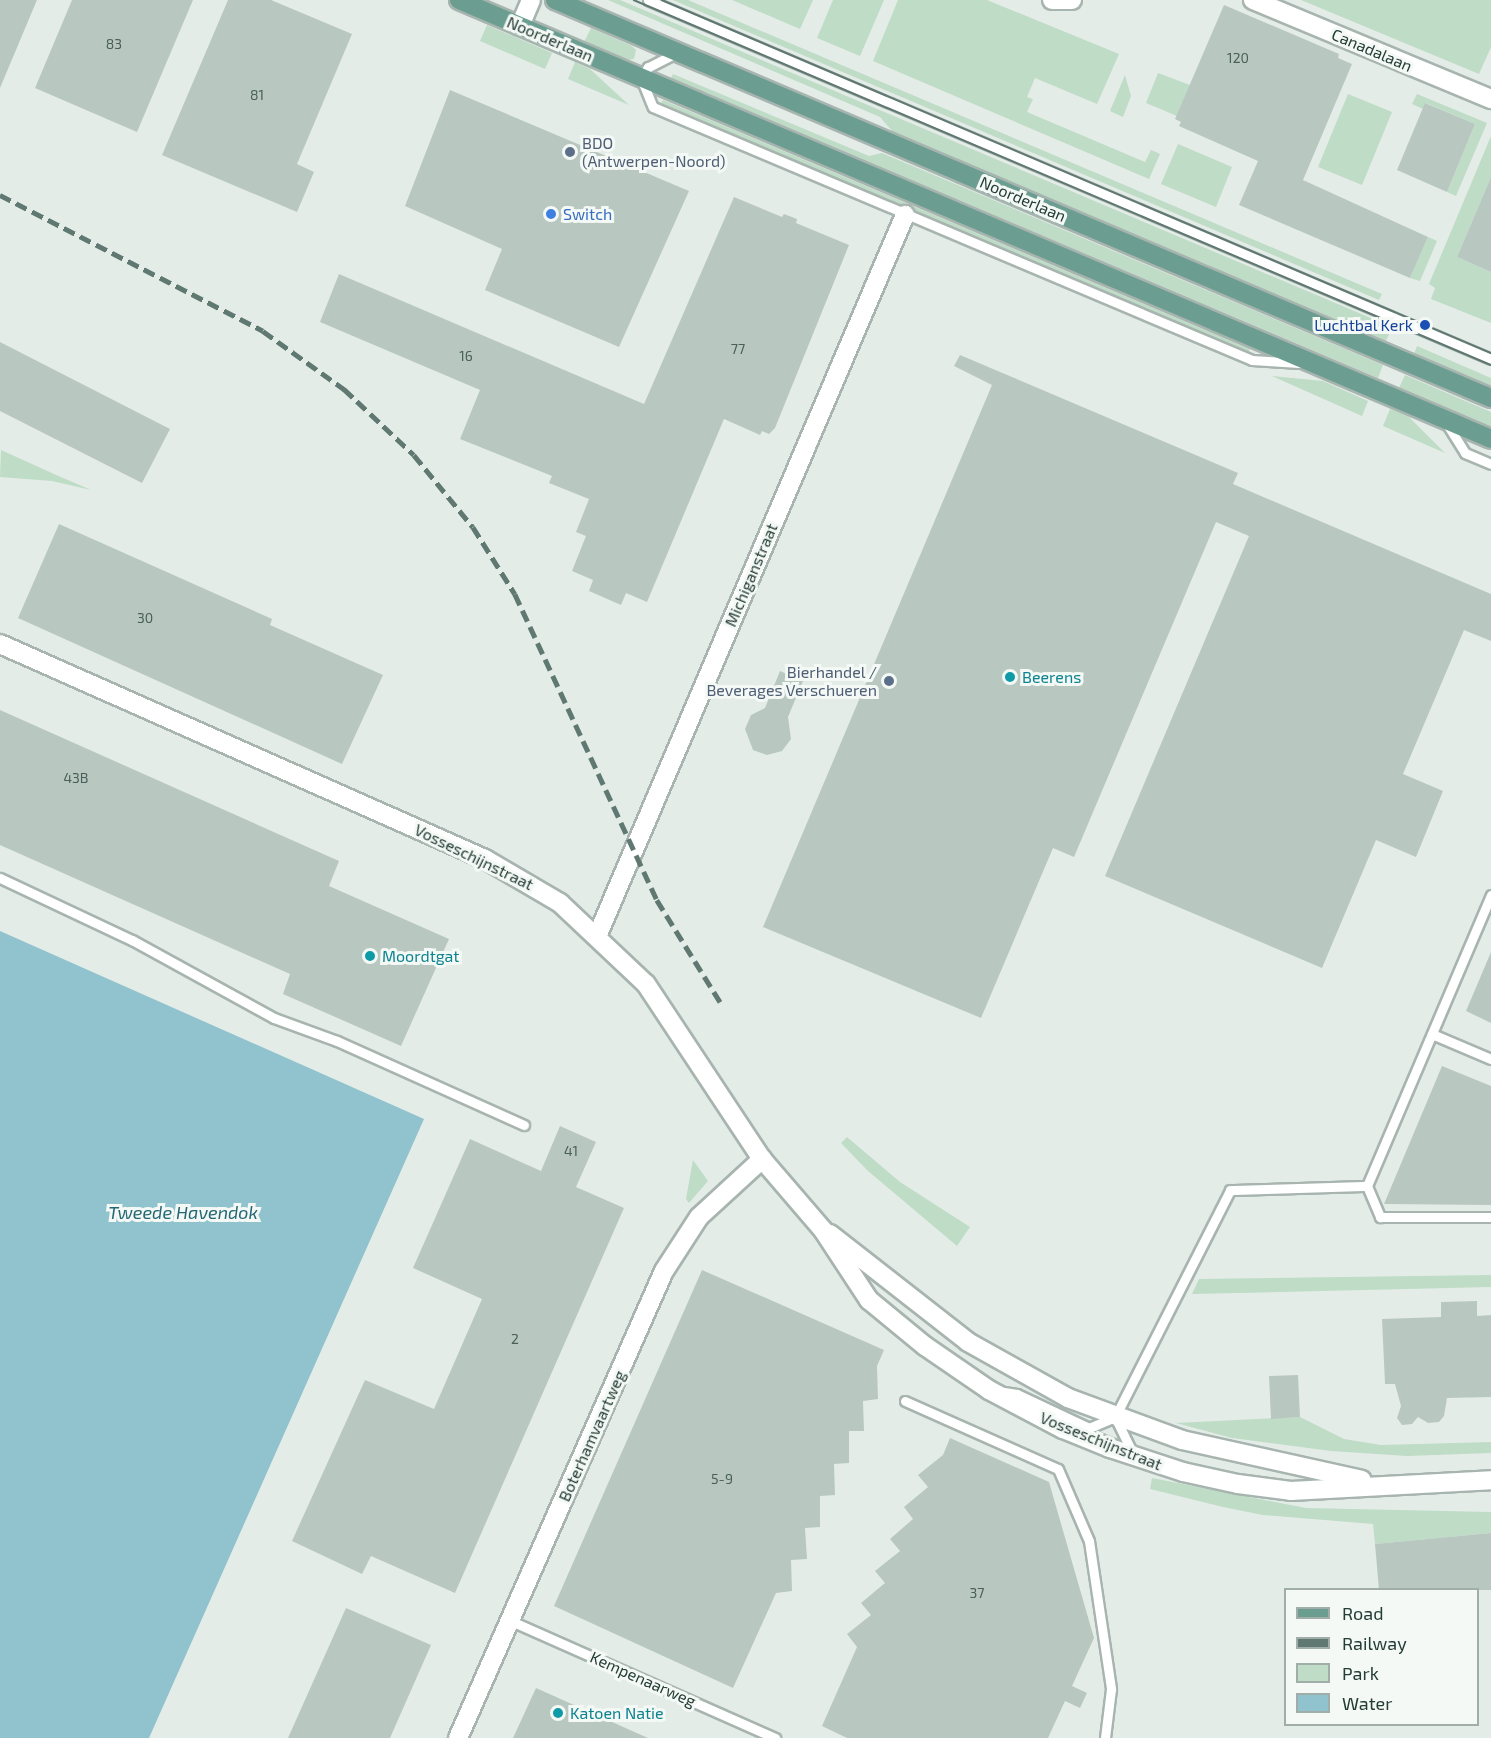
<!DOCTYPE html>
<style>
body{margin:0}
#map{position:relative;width:1491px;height:1738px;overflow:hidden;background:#e4ece8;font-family:"Exo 2",sans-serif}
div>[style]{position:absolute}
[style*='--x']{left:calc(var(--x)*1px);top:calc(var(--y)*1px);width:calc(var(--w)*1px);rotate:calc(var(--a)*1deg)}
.green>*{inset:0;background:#bedcc6}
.water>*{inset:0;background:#90c3cd}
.building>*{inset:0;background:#b9c7c1}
.roads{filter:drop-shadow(2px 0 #a7b4af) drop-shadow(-2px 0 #a7b4af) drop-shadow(0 2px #a7b4af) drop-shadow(0 -2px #a7b4af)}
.service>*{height:9px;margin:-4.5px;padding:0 4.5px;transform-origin:4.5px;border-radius:4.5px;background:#fff}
.minor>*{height:18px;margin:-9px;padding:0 9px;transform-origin:9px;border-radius:9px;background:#fff}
.tertiary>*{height:18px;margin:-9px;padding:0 9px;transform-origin:9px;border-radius:9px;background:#fff}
.primary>*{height:18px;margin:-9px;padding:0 9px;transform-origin:9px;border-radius:9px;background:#6b9e91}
.tram>*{height:1.5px;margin:-0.75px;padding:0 0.75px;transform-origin:0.75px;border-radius:0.75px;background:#5f7871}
.rail>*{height:4.5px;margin-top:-2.25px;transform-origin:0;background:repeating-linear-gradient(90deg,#5f7871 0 12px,transparent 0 18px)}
.dots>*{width:16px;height:16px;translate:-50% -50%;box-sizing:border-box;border:3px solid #f4f9f6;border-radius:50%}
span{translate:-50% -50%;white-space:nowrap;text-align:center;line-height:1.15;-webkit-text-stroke:6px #f4f9f6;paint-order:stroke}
.number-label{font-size:14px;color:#495f59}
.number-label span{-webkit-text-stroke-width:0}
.street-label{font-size:16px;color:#243c36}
.service-label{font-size:16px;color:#4e5e75}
.left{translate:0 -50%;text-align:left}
.right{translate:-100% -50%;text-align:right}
.shop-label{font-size:16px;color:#366cbe}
.transit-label{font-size:16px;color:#164399}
.culture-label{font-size:16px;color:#0d838f}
.water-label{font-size:18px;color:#236674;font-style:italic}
.legend{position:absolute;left:1284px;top:1588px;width:195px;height:138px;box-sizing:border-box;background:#f4f9f6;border:2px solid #a1ada9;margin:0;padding:8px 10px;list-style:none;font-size:18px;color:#243c36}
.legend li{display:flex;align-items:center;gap:12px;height:30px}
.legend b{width:30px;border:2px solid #a1ada9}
</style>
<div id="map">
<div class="green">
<i style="clip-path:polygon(608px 0,620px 0,1392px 327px,1386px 341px,893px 132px,880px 117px)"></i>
<i style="clip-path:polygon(673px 0,688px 0,1382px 294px,1379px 300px)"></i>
<i style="clip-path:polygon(732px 0,813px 0,800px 29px)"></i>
<i style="clip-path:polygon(833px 0,884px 0,860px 56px,817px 38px)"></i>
<i style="clip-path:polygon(898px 0,987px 0,1119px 54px,1097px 104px,1035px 78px,1027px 97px,1033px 99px,1027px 112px,1145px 162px,1151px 150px,1160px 154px,1149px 179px,873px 61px)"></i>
<i style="clip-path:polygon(1301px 0,1491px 0,1491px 47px,1479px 74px)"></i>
<i style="clip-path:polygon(487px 25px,552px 53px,545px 69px,480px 41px)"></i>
<i style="clip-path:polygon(591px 28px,632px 46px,636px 50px,634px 59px,626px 60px,584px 42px)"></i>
<i style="clip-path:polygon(575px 62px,590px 69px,629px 105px,568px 79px)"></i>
<i style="clip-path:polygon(1158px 73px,1190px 85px,1177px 116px,1146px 103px)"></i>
<i style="clip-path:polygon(673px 74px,869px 156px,882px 153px,1383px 365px,1378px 378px,671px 78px)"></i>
<i style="clip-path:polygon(1125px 75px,1131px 96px,1123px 117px,1110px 111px)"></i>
<i style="clip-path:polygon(1348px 94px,1392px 112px,1362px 185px,1318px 167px)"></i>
<i style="clip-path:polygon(1417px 94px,1487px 123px,1456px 196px,1447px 192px,1475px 124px,1426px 103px,1423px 109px,1412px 104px)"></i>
<i style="clip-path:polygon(663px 100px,1250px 349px,1248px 354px,661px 103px)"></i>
<i style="clip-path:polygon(1491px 136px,1491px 177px,1457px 257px,1491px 272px,1491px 323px,1431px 299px,1435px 288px,1429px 284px)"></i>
<i style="clip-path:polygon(1178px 144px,1232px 167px,1216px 207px,1161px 184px)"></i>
<i style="clip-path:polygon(1428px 237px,1437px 241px,1420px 281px,1410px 278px)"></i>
<i style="clip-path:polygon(1417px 346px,1491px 378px,1491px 386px,1414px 354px)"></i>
<i style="clip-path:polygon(1405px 375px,1491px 412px,1491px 427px,1399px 388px)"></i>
<i style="clip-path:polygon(1272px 376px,1323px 381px,1368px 401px,1362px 416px)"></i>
<i style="clip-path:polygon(1390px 409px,1408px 416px,1445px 453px,1383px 426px)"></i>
<i style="clip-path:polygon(1px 450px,54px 474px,91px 490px,52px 481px,0 477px)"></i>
<i style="clip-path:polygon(847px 1137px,900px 1182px,970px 1227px,957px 1246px,868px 1171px,841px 1143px)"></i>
<i style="clip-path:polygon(693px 1160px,708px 1181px,689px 1203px,686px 1199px)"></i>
<i style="clip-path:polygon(1491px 1275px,1491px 1287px,1192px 1294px,1199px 1279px)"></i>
<i style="clip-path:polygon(1300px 1417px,1344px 1439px,1381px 1445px,1491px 1442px,1491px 1453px,1407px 1456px,1331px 1451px,1232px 1438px,1176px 1423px)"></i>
<i style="clip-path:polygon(1152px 1478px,1306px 1508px,1491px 1512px,1491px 1533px,1375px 1544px,1373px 1524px,1263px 1515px,1223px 1507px,1150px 1489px)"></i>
</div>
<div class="water">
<i style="clip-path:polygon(0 931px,424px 1119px,149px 1738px,0 1738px)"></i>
</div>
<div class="building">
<i style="clip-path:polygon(0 0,37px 0,0 88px)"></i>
<i style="clip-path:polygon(72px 0,193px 0,137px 132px,35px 88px)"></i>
<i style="clip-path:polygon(228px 0,271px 0,352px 34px,297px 164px,314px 172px,297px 212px,162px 155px)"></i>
<i style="clip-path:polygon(1224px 5px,1339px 54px,1338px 58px,1352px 64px,1303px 180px,1428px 237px,1410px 278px,1239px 205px,1258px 161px,1179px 126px,1181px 122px,1175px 119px)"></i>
<i style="clip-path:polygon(450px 90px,689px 191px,619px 347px,485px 290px,502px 249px,405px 206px)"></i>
<i style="clip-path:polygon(1425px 103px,1475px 124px,1447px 192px,1397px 170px)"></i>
<i style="clip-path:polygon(1491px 177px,1491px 272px,1457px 257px)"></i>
<i style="clip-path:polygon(734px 197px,782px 217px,784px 214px,797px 219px,796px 223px,849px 245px,775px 428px,769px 434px,762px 431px,760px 435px,724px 419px,647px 602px,626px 593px,621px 605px,589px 591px,593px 580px,572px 571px,586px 536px,576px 532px,589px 499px,549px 483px,552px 476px,460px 439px,480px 390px,320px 322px,339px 274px,644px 404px)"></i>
<i style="clip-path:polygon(0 342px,170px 429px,142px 483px,0 411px)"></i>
<i style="clip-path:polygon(960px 355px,1238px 473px,1233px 484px,1491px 594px,1491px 641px,1464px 630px,1403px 774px,1443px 791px,1416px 857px,1376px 840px,1322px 968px,1105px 876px,1249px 536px,1216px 522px,1074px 857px,1053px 848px,981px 1018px,763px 927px,992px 385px,954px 366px)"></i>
<i style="clip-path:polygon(59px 524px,272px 619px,270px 625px,383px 675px,342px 764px,18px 618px)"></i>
<i style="clip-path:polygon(780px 671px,803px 681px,788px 717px,791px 739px,782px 751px,767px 755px,753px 750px,745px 729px,751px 715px,765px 708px)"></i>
<i style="clip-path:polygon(0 710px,339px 861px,329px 886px,449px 939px,401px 1046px,283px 994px,290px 974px,0 845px)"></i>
<i style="clip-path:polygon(1491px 952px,1491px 1023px,1466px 1011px)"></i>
<i style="clip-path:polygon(1442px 1066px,1491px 1086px,1491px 1205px,1384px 1204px)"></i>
<i style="clip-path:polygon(560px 1126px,596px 1142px,576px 1187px,624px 1208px,455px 1593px,371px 1556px,362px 1574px,292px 1541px,365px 1380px,434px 1409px,482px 1299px,413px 1268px,470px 1139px,541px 1171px)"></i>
<i style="clip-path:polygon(702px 1270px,884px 1350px,877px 1366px,878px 1399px,863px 1401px,864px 1431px,849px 1431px,849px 1463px,834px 1464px,835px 1495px,820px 1496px,820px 1527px,805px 1528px,807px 1559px,791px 1560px,792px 1591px,776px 1593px,733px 1688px,554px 1606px)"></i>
<i style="clip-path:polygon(1477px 1301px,1477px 1316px,1491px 1315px,1491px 1397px,1447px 1398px,1444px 1416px,1439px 1422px,1428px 1423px,1418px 1417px,1412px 1424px,1402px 1425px,1397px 1418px,1401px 1406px,1395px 1384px,1385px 1384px,1382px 1319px,1441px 1317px,1441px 1302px)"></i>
<i style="clip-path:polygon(1298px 1375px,1300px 1417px,1271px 1419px,1269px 1376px)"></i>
<i style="clip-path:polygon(950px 1438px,1049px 1482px,1094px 1638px,1072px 1686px,1087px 1693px,1080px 1708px,1065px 1701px,1048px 1738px,847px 1738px,822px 1726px,857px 1647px,847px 1634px,871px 1615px,861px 1603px,885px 1583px,875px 1571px,900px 1551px,890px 1539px,913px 1519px,904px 1507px,928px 1487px,918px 1475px,943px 1455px)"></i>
<i style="clip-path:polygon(1491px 1533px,1491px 1590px,1379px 1590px,1375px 1544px)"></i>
<i style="clip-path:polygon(346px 1608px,431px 1645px,390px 1738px,288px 1738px)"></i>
<i style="clip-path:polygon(536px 1688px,648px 1738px,513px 1738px)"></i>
</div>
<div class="roads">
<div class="service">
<i style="--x:648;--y:0;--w:916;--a:23.07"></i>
<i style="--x:678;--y:52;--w:34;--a:153"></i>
<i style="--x:648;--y:67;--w:13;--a:122"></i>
<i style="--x:641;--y:78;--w:31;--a:68"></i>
<i style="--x:653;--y:107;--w:650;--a:22.9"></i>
<i style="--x:1252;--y:360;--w:47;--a:3.7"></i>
<i style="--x:1447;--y:424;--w:34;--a:58"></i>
<i style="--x:1465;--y:453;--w:28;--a:23"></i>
<i style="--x:0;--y:878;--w:146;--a:25.2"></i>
<i style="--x:132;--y:940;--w:162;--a:28.8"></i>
<i style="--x:274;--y:1018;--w:67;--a:20.1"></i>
<i style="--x:337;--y:1041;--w:205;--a:24.2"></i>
<i style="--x:1491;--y:895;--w:316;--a:113.1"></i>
<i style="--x:1367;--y:1186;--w:34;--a:67"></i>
<i style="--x:1380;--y:1217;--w:111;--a:0"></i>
<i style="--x:1432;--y:1034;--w:64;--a:23"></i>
<i style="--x:1004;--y:1392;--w:13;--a:9"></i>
<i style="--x:1017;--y:1394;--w:80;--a:25.3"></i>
<i style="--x:1089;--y:1428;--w:28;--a:-23"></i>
<i style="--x:1115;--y:1417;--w:254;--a:-63.1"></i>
<i style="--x:1230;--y:1190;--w:137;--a:-1.7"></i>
<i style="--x:905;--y:1401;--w:167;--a:24"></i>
<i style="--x:1058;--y:1469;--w:78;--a:66.7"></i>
<i style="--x:1089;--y:1541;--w:150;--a:81.5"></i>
<i style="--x:1111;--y:1689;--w:49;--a:97"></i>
<i style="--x:1115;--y:1417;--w:43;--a:64"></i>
<i style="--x:511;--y:1621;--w:289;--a:23.9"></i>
</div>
<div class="minor">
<i style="--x:1052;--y:0;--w:20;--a:0"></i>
<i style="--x:1253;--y:0;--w:258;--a:22.6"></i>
<i style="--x:520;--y:26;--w:28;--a:-67"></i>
<i style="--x:598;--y:934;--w:782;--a:-66.88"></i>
<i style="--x:458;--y:1738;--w:510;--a:-66.2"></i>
<i style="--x:664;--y:1271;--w:64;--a:-57.1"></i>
<i style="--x:699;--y:1217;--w:86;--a:-42.6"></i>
</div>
<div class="tertiary">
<i style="--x:0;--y:644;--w:531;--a:23.91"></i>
<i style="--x:485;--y:859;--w:87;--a:30.4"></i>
<i style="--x:560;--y:903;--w:118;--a:43.3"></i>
<i style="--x:646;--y:984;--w:210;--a:56.5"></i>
<i style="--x:762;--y:1159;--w:94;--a:49.3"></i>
<i style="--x:823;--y:1230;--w:84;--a:56.7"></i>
<i style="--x:869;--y:1300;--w:72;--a:39.4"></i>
<i style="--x:925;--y:1346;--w:78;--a:34.5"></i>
<i style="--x:989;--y:1390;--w:84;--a:27.8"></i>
<i style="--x:1063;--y:1429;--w:51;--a:22"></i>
<i style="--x:1110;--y:1448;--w:77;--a:18.2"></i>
<i style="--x:1183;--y:1472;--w:56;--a:12.3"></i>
<i style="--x:1238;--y:1484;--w:53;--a:7.5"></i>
<i style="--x:1291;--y:1491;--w:200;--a:-3.1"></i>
<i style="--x:830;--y:1234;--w:175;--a:38"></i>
<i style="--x:968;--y:1342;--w:115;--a:29.2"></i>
<i style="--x:1068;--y:1398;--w:121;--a:20.2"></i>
<i style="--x:1182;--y:1440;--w:184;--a:12.5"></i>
</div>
<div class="primary">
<i style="--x:459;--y:0;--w:1121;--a:23.04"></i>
<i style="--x:555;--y:0;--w:1017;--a:23.04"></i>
</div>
</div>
<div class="tram">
<i style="--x:634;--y:0;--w:931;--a:23.07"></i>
<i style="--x:662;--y:0;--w:901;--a:23.06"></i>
</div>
<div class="rail">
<i style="--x:0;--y:195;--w:296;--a:27.3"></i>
<i style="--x:263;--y:331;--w:100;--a:35.6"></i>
<i style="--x:344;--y:389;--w:96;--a:43.3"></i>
<i style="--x:414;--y:455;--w:93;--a:50.7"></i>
<i style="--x:473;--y:527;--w:79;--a:57.9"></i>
<i style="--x:515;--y:594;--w:337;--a:65.1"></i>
<i style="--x:657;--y:900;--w:123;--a:58.2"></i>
</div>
<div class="dots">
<i style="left:570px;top:152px;background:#5c6f8a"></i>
<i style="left:551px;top:214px;background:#3f7fe0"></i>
<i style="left:1425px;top:325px;background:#1a4fb4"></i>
<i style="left:1010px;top:677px;background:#0f9aa8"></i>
<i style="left:889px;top:681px;background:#5c6f8a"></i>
<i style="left:370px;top:956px;background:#0f9aa8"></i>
<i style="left:558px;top:1713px;background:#0f9aa8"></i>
</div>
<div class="number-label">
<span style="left:114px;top:44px">83</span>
<span style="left:1238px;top:58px">120</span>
<span style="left:257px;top:95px">81</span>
<span style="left:738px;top:349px">77</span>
<span style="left:466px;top:356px">16</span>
<span style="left:145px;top:618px">30</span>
<span style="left:76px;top:778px">43B</span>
<span style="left:571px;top:1151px">41</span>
<span style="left:515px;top:1339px">2</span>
<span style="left:722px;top:1479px">5-9</span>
<span style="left:977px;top:1593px">37</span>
</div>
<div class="street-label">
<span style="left:550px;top:39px;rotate:23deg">Noorderlaan</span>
<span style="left:1372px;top:50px;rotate:23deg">Canadalaan</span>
<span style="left:1023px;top:199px;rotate:23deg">Noorderlaan</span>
<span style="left:751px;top:575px;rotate:-67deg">Michiganstraat</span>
<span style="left:474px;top:857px;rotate:26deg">Vosseschijnstraat</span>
<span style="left:592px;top:1436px;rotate:-66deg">Boterhamvaartweg</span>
<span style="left:1101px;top:1441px;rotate:22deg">Vosseschijnstraat</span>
<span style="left:643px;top:1679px;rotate:24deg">Kempenaarweg</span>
</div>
<div class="service-label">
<span class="left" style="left:582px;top:152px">BDO<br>(Antwerpen-Noord)</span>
<span class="right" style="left:877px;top:681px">Bierhandel /<br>Beverages Verschueren</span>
</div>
<div class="shop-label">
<span class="left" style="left:563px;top:214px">Switch</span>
</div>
<div class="transit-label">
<span class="right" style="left:1413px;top:325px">Luchtbal Kerk</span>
</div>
<div class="culture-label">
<span class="left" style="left:1022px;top:677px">Beerens</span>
<span class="left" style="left:382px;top:956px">Moordtgat</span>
<span class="left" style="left:570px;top:1713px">Katoen Natie</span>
</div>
<div class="water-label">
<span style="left:183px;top:1212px">Tweede Havendok</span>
</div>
<ul class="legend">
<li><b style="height:8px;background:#6b9e91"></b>Road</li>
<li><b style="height:8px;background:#5f7871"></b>Railway</li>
<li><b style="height:16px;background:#bedcc6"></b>Park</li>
<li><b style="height:16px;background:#90c3cd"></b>Water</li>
</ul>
</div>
